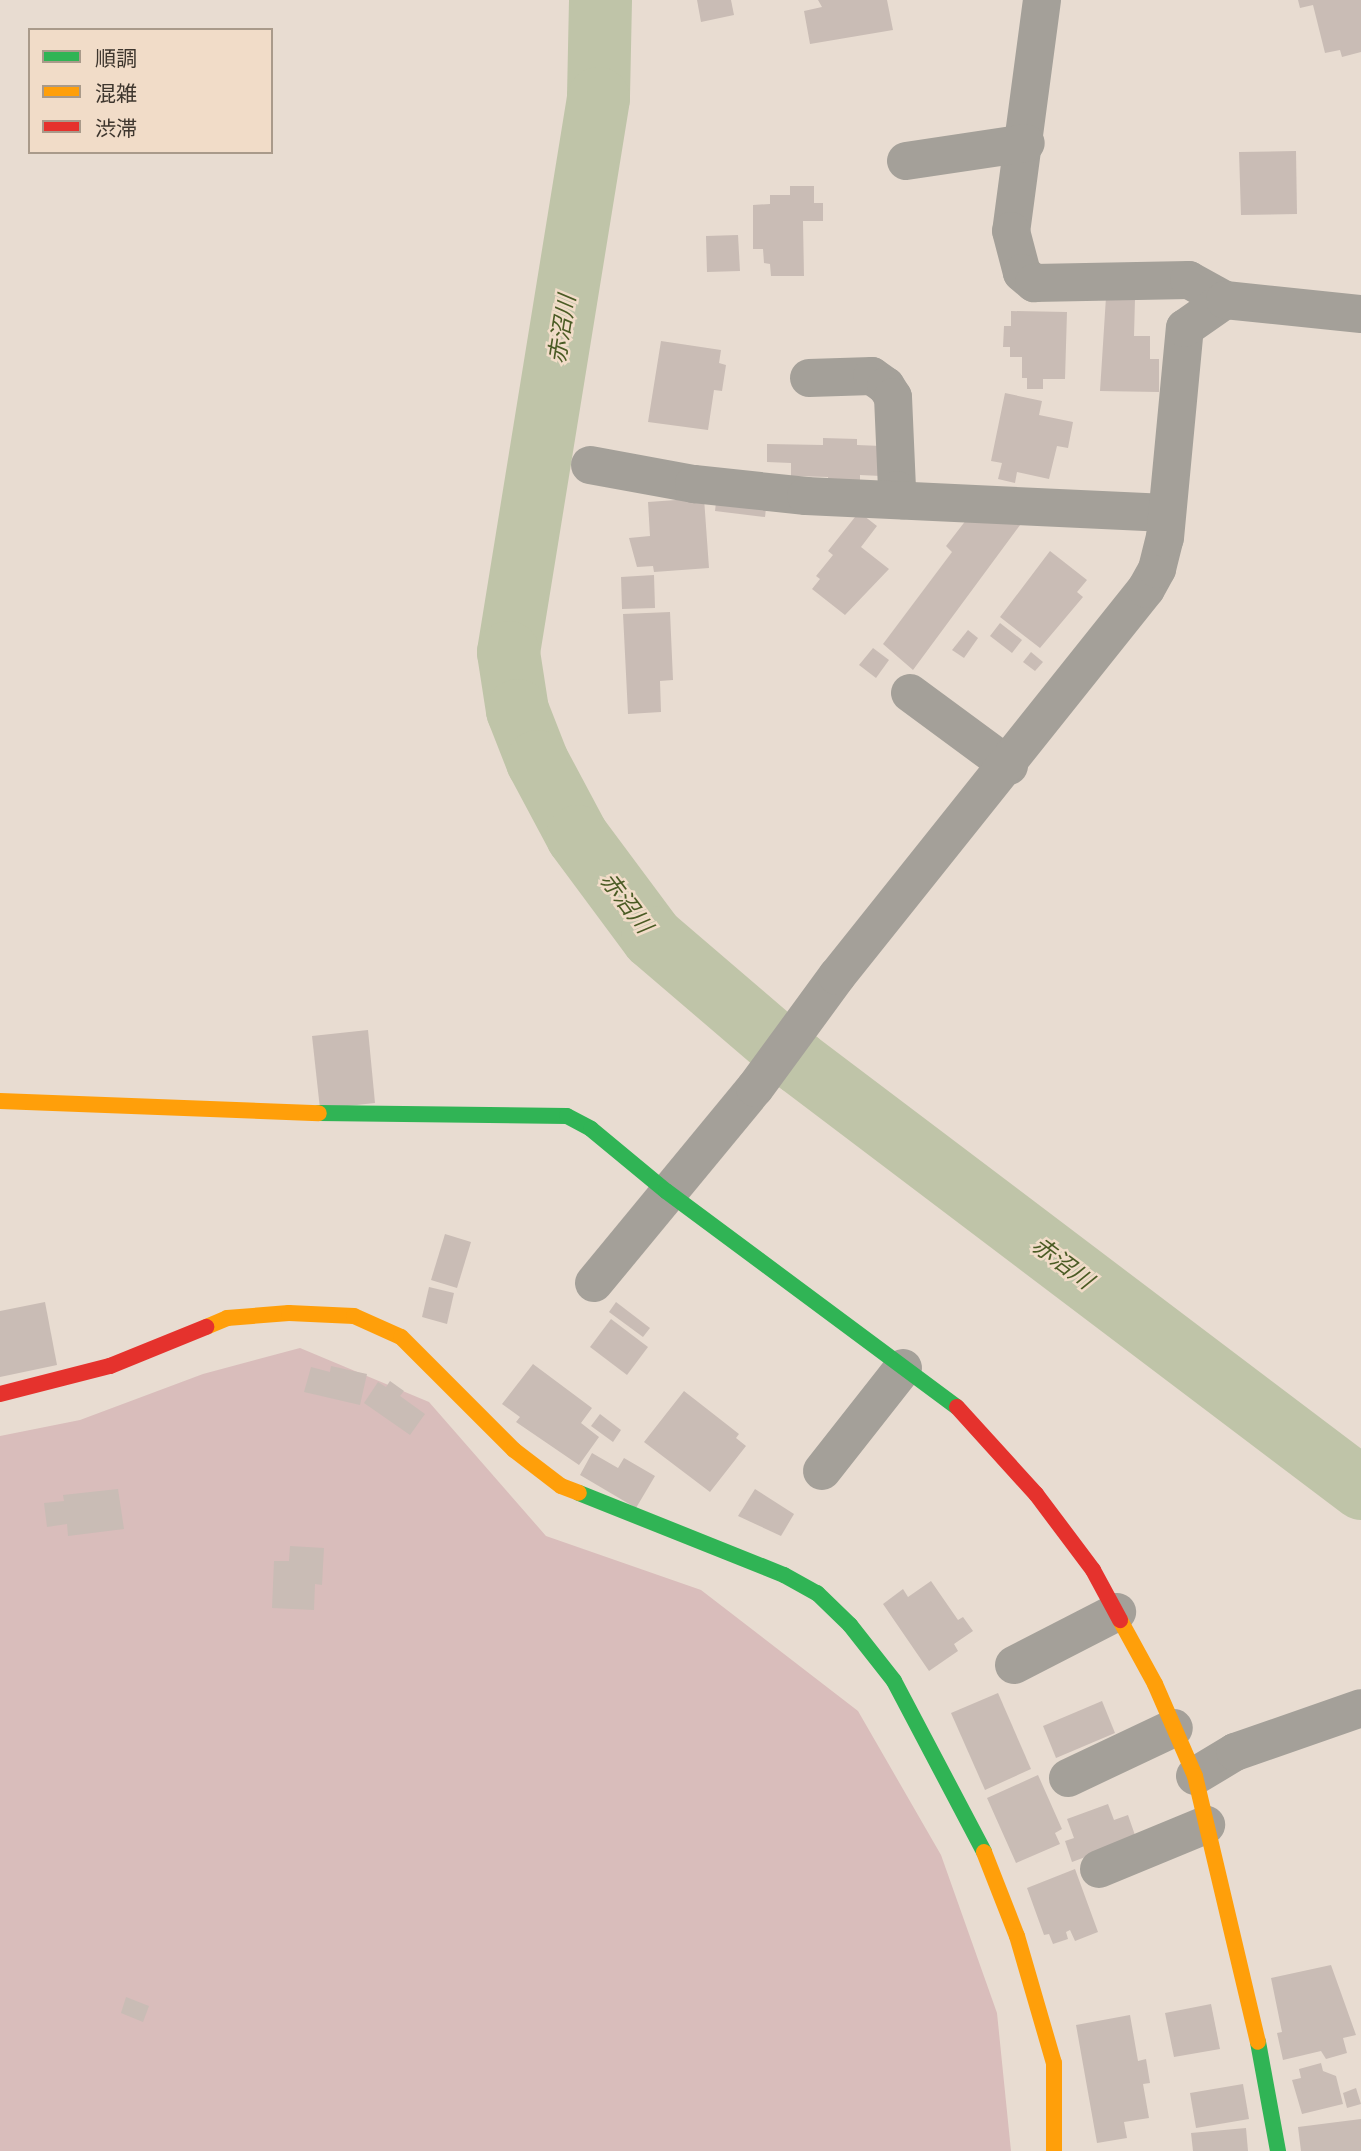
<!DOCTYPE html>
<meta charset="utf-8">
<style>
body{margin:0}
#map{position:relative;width:1361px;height:2151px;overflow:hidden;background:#e8dcd1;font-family:"IBM Plex Serif","Noto Sans JP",serif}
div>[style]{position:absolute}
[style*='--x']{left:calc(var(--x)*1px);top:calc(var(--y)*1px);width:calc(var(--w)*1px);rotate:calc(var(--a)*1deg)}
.green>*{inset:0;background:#d9bdbb}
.river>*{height:63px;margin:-31.5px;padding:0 31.5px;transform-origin:31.5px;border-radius:31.5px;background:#bfc4a8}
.building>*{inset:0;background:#c9bcb5}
.street>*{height:38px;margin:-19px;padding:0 19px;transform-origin:19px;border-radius:19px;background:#a4a099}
.fast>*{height:16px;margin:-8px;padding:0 8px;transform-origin:8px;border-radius:8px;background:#30b455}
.slow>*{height:16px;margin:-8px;padding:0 8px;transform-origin:8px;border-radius:8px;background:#ff9f0a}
.jam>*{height:16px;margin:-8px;padding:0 8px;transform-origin:8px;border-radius:8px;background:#e5322d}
span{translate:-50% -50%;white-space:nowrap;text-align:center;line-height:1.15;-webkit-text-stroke:5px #f1dcc8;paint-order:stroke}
.water-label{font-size:23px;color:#4a5b24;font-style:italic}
.legend{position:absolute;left:28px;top:28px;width:245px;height:126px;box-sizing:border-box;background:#f1dcc8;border:2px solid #a99a8a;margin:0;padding:9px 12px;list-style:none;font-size:21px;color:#3e362e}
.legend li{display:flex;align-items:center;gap:14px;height:35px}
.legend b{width:35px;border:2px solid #a99a8a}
</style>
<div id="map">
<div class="green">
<i style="clip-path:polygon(300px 1348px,429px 1402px,546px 1536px,701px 1590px,858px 1711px,941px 1855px,997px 2013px,1011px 2151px,0 2151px,0 1436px,80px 1420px,203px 1374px)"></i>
</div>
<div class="river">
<i style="--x:600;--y:0;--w:98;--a:91.2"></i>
<i style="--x:598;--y:98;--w:561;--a:99.23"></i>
<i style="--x:508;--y:652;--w:59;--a:81.2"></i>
<i style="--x:517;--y:710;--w:55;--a:68.6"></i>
<i style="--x:537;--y:761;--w:85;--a:61.9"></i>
<i style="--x:577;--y:836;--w:126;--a:53.4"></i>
<i style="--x:652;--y:937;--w:192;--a:40.6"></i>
<i style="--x:798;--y:1062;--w:706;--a:37.11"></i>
</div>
<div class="building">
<i style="clip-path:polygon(697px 0,731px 0,734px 15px,701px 22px)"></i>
<i style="clip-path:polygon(818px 0,887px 0,893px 30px,810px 44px,804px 11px,822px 7px)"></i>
<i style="clip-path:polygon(1298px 0,1361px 0,1361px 52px,1342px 57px,1340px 50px,1325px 53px,1313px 5px,1300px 8px)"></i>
<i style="clip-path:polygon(1296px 151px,1297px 214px,1241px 215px,1239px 152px)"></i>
<i style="clip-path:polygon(790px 186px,814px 186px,814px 203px,823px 203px,823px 221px,803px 221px,804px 276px,771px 276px,770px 264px,764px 263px,763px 249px,753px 249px,753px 205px,770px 204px,770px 195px,790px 195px)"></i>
<i style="clip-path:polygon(738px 235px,740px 271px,707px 272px,706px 236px)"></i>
<i style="clip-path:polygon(1106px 297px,1135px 299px,1134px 336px,1150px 336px,1150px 359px,1159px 359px,1159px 392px,1100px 391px)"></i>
<i style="clip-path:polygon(1011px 311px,1067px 312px,1065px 379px,1043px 379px,1043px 389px,1027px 389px,1027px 378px,1022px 378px,1022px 357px,1010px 357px,1010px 347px,1003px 347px,1004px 326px,1011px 326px)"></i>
<i style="clip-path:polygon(661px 341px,721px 350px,719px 363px,726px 365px,722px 391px,714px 390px,708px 430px,648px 422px)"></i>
<i style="clip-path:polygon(1005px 393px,1042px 401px,1039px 415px,1073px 422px,1068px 448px,1057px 446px,1049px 479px,1017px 472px,1015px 483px,998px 479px,1002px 463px,991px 461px)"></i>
<i style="clip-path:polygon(823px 438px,857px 439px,857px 445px,881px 446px,881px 476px,860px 475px,860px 484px,828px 483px,828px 477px,791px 476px,791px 463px,767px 462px,767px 444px,823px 445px)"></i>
<i style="clip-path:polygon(717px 494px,767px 500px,765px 517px,715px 511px)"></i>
<i style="clip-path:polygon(704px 498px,709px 568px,654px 572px,653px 566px,637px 567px,629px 538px,650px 536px,648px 502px)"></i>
<i style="clip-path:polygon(859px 512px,877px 526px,861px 547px,889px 569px,845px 615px,812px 589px,820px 579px,816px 576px,833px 555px,828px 551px)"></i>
<i style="clip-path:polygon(970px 515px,1023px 521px,913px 670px,883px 644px,952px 552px,946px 546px)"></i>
<i style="clip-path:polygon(1050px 551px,1087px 580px,1077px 592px,1083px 597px,1040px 648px,1000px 617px)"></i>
<i style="clip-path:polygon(654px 575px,655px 608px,622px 609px,621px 577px)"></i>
<i style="clip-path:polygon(670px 612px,673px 680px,660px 681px,661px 712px,628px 714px,623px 614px)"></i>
<i style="clip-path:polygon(1000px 623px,1022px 640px,1012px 653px,990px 636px)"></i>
<i style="clip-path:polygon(968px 630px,978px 638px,964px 658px,952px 650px)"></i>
<i style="clip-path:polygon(873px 648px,889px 660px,876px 678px,859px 665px)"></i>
<i style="clip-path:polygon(1031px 652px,1043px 662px,1035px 671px,1023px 662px)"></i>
<i style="clip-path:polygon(368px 1030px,375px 1103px,320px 1109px,312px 1036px)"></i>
<i style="clip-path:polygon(445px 1234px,471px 1242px,457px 1288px,431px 1280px)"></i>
<i style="clip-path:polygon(429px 1287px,454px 1293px,447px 1324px,422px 1317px)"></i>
<i style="clip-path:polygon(45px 1302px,57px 1365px,0 1377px,0 1311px)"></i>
<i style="clip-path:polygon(616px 1302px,650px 1328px,643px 1337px,609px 1312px)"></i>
<i style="clip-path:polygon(611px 1319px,648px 1347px,627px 1375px,590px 1347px)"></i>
<i style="clip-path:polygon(533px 1364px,592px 1408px,581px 1423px,599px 1437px,579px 1465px,516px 1422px,520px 1417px,502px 1404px)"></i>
<i style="clip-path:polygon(331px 1366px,367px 1374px,360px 1405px,304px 1392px,311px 1367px,330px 1372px)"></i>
<i style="clip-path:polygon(390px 1381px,404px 1391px,400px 1396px,425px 1414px,410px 1435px,364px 1403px,378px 1382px,386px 1387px)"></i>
<i style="clip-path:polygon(684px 1391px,739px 1434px,736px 1438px,746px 1446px,710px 1492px,644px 1442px)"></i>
<i style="clip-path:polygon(600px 1414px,621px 1430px,613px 1442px,591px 1426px)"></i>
<i style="clip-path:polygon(592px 1453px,618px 1468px,624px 1458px,655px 1476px,636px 1508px,580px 1475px)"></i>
<i style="clip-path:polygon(118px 1489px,124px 1529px,68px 1536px,67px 1524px,47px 1527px,44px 1503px,64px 1501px,63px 1495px)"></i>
<i style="clip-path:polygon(755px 1489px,794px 1514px,781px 1536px,738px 1516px)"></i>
<i style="clip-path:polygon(290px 1546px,324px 1548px,322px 1585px,315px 1584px,314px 1610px,272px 1608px,274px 1561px,289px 1561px)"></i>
<i style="clip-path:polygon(931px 1581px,958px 1620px,963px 1617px,973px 1631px,954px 1644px,958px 1651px,929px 1671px,883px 1604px,903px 1589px,908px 1597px)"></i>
<i style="clip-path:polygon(998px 1693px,1031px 1769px,985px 1790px,951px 1713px)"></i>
<i style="clip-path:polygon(1102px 1701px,1115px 1733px,1056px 1758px,1043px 1726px)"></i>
<i style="clip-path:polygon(1038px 1775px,1062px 1829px,1055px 1833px,1060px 1844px,1016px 1863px,987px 1798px)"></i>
<i style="clip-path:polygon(1108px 1804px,1114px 1820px,1128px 1815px,1136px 1838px,1072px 1862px,1065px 1841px,1074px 1838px,1067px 1819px)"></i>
<i style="clip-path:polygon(1075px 1869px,1098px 1932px,1075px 1941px,1070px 1930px,1066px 1932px,1068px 1939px,1053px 1944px,1049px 1934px,1044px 1935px,1027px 1888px)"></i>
<i style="clip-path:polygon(1331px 1965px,1356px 2035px,1343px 2038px,1347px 2053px,1326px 2059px,1321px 2051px,1283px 2060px,1277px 2033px,1282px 2032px,1271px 1978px)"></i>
<i style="clip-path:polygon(126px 1997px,149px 2006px,143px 2022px,121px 2013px)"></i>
<i style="clip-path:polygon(1211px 2004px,1220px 2049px,1174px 2057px,1165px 2013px)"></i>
<i style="clip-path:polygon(1130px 2015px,1138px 2061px,1146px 2059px,1150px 2083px,1143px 2084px,1149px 2118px,1124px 2122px,1127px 2138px,1097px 2143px,1076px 2025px)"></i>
<i style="clip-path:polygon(1321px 2063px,1323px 2071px,1336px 2076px,1343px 2104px,1302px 2114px,1292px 2080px,1301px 2078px,1299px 2069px)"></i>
<i style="clip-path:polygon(1243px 2084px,1249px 2119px,1196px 2128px,1190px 2093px)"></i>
<i style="clip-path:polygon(1356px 2088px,1361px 2104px,1347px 2108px,1343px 2093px)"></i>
<i style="clip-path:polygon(1361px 2119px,1361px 2151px,1301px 2151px,1298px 2127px)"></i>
<i style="clip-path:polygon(1246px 2128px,1248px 2151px,1193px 2151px,1191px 2133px)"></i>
</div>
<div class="street">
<i style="--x:1042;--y:0;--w:233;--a:97.6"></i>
<i style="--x:1011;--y:231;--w:43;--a:75.3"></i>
<i style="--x:1022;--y:273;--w:16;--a:40"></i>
<i style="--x:1034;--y:283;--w:155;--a:-1.1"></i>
<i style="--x:1189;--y:280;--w:41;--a:29.1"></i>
<i style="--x:906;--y:161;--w:121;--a:-8.5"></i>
<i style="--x:809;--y:378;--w:63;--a:-1.8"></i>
<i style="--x:872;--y:376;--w:17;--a:36"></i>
<i style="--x:886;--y:386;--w:13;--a:58"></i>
<i style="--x:893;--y:397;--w:93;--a:87.5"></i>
<i style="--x:897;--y:490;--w:12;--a:59"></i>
<i style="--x:590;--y:465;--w:106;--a:10.4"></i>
<i style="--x:694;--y:484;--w:113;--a:6.1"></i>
<i style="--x:806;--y:496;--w:361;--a:2.7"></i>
<i style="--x:910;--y:693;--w:123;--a:36.4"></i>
<i style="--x:594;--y:1283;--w:253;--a:-50.5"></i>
<i style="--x:755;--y:1088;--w:139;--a:-53.8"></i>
<i style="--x:837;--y:976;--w:495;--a:-51.4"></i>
<i style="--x:1146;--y:589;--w:23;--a:-61"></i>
<i style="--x:1157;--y:569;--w:32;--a:-76"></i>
<i style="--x:1165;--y:538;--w:211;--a:-84.6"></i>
<i style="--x:1185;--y:328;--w:49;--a:-35"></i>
<i style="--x:1225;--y:300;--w:137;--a:5.9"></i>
<i style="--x:822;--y:1471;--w:131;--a:-51.8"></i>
<i style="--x:1014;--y:1665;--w:116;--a:-27.2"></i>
<i style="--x:1195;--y:1776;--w:47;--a:-31"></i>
<i style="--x:1235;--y:1752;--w:133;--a:-19.2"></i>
<i style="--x:1068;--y:1778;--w:117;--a:-25.3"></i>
<i style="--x:1099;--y:1869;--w:116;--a:-22.4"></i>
</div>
<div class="fast">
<i style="--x:319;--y:1113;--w:248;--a:0.7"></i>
<i style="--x:567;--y:1116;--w:27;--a:28"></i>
<i style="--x:591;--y:1129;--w:97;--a:39.6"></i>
<i style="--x:666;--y:1191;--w:362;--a:36.6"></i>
<i style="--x:579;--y:1493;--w:221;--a:21.8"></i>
<i style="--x:784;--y:1575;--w:38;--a:29"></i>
<i style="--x:817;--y:1593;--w:46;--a:44.1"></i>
<i style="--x:850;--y:1625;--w:71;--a:51.8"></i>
<i style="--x:894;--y:1681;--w:193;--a:62.2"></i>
<i style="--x:1258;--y:2042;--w:111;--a:79.6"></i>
</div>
<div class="slow">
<i style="--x:0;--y:1101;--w:319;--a:2.2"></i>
<i style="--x:206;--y:1327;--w:23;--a:-23"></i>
<i style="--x:227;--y:1318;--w:62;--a:-4.6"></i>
<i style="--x:289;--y:1313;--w:65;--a:2.6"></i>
<i style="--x:354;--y:1316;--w:51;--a:24.1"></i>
<i style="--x:401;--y:1337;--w:160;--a:45"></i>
<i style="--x:514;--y:1450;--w:59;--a:37.5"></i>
<i style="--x:561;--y:1486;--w:19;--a:21"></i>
<i style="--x:1120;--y:1620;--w:73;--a:61.3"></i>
<i style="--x:1155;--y:1684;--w:100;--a:66.5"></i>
<i style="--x:1195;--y:1776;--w:273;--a:76.7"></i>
<i style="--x:984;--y:1852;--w:90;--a:68.6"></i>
<i style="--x:1017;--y:1936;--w:132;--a:73.8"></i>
<i style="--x:1054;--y:2063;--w:88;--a:90"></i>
</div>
<div class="jam">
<i style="--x:0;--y:1394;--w:114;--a:-14.3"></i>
<i style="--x:110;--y:1366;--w:104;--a:-22.1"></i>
<i style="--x:957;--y:1407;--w:118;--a:47.8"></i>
<i style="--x:1036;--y:1494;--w:95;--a:53.1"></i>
<i style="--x:1093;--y:1570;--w:57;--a:61.6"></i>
</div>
<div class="water-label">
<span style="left:561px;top:329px;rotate:-81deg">赤沼川</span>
<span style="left:627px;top:902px;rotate:53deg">赤沼川</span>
<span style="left:1063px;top:1262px;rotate:37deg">赤沼川</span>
</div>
<ul class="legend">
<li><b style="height:9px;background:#30b455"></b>順調</li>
<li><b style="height:9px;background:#ff9f0a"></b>混雑</li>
<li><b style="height:9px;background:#e5322d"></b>渋滞</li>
</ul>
</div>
